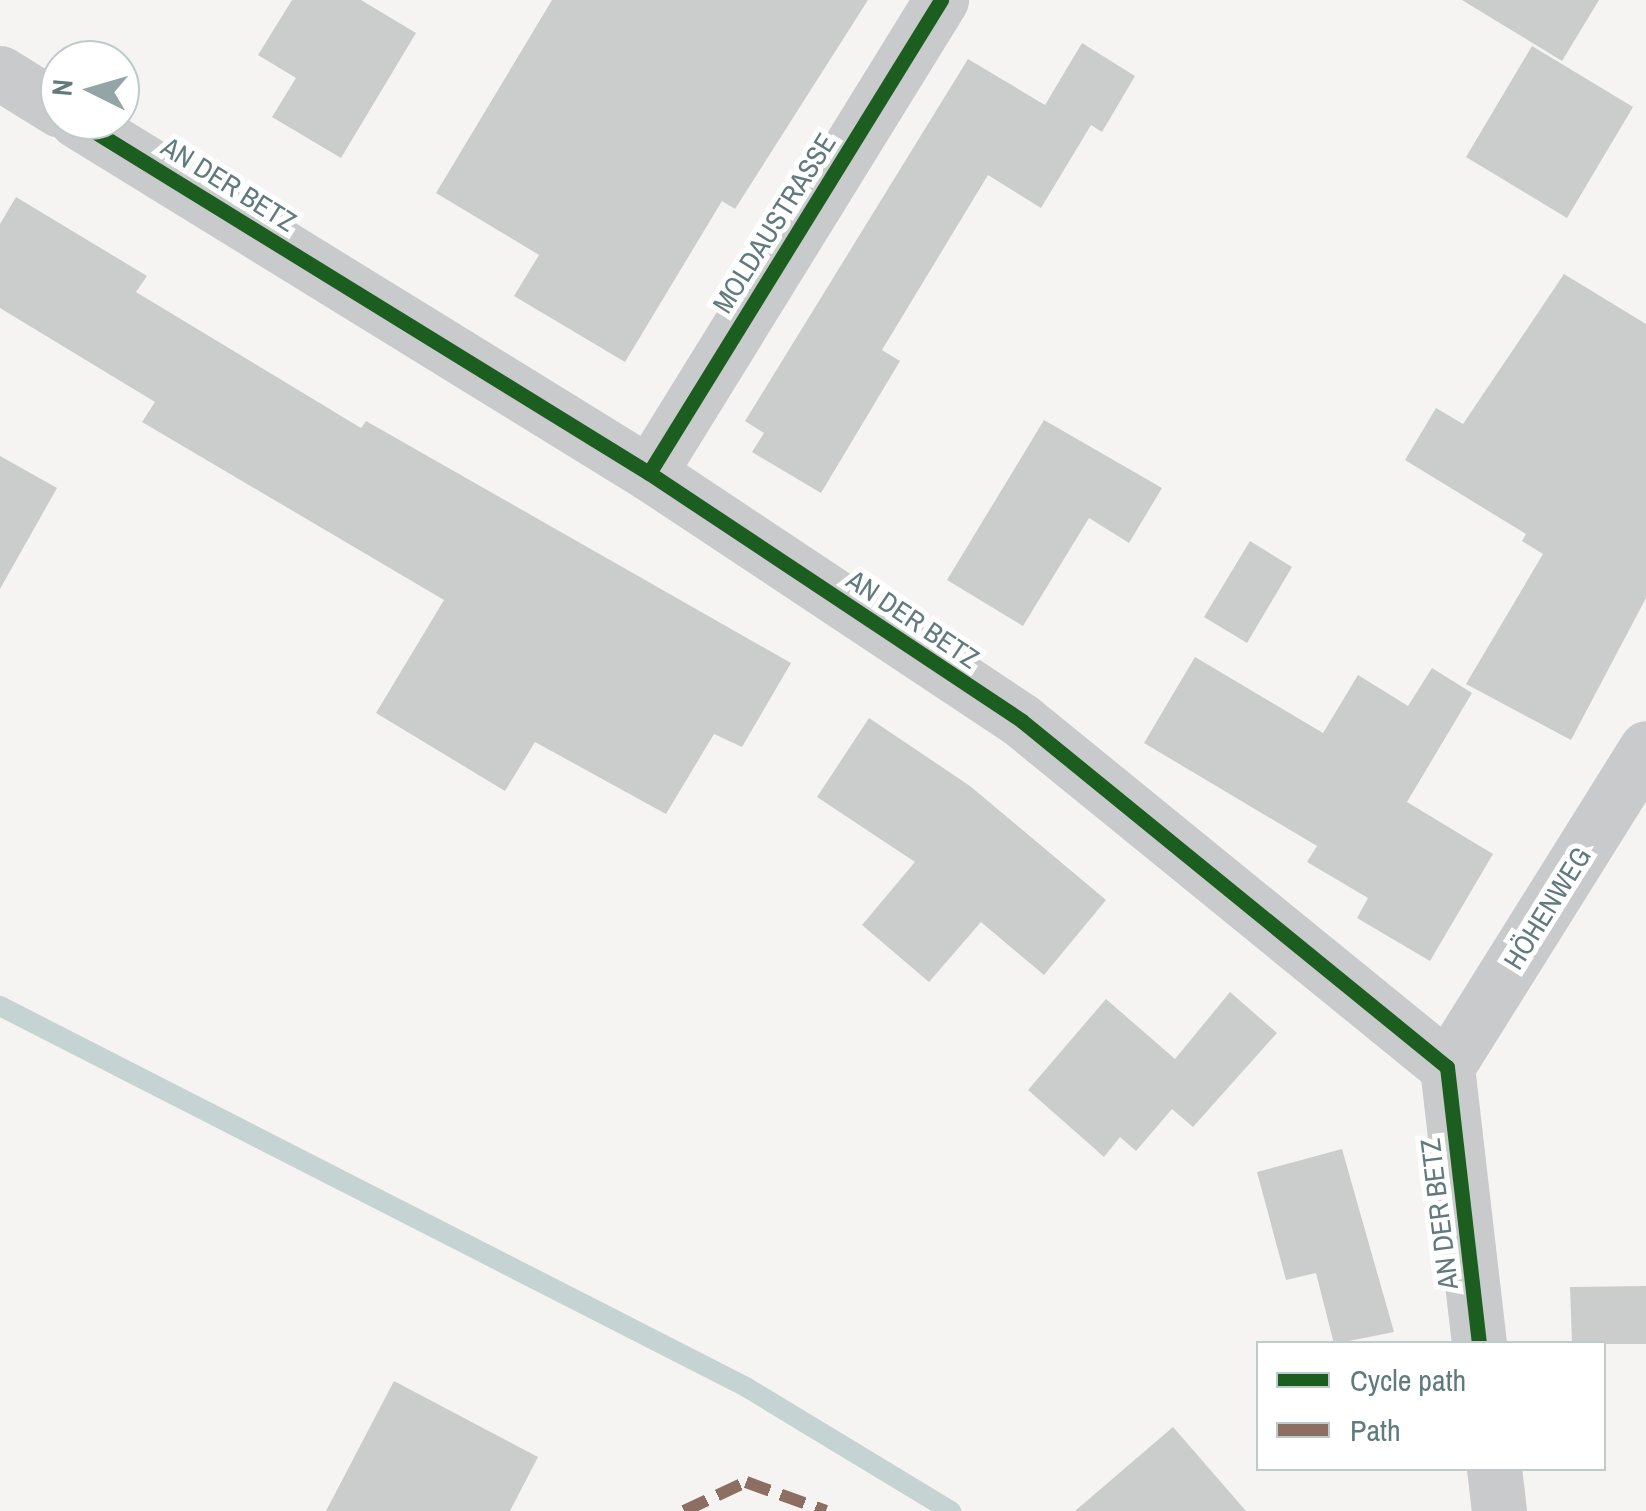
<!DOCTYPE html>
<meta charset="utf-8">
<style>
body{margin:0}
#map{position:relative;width:1646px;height:1511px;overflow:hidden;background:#f5f4f3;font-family:"Archivo Narrow",sans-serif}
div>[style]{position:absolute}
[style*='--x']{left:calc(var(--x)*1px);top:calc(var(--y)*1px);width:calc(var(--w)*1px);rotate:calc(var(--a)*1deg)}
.stream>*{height:20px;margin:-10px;padding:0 10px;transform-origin:10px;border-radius:10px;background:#c5d3d2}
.building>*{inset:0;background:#cbcdcc}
.minor>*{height:55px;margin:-27.5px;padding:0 27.5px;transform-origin:27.5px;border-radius:27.5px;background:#c9cacb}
.quiet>*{height:12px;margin-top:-6px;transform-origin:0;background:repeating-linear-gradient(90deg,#8d6e63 0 25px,transparent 0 37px)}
.cycleway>*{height:15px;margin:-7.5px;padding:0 7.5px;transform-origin:7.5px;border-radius:7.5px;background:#1b5e20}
span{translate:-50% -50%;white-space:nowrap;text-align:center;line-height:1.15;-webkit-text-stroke:10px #fff;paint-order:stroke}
.street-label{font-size:28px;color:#607a7e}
.legend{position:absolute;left:1256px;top:1341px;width:350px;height:130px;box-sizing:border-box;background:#fff;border:2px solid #bfcacb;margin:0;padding:12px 18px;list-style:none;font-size:30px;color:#607a7e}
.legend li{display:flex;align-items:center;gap:20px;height:50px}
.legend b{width:50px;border:2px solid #bfcacb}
.north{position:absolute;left:40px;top:40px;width:100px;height:100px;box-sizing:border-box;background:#fff;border:2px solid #bfcacb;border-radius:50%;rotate:275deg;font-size:28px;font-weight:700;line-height:40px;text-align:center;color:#607a7e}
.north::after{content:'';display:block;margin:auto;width:35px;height:45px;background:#94a5a7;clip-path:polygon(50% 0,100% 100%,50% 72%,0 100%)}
</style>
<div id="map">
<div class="stream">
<i style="--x:0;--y:1006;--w:838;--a:27.05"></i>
<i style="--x:746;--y:1387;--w:240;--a:31.2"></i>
</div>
<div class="building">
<i style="clip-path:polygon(292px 0,361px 0,416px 33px,341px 158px,272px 117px,296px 78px,258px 55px)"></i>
<i style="clip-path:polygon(552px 0,868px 0,735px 209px,722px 201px,625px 362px,514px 296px,539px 255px,436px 193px)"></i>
<i style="clip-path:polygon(1462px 0,1599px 0,1562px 61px)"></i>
<i style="clip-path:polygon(1082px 43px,1135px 76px,1102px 132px,1091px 125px,1041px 208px,988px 175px,882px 350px,900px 361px,821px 493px,752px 452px,764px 433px,745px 421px,968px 59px,1045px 105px)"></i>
<i style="clip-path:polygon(1532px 46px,1633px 107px,1567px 218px,1466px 157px)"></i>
<i style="clip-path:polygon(16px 197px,147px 276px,136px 292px,361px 428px,366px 421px,791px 663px,742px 747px,714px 734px,666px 814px,535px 742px,505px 791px,376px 713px,444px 600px,142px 422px,155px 402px,0 308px,0 224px)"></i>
<i style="clip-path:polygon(1564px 274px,1646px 324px,1646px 598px,1571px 740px,1466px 684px,1543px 554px,1522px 541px,1526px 534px,1405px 460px,1436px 408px,1463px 424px)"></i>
<i style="clip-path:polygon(1044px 420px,1162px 488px,1129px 543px,1089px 518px,1023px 626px,947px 580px)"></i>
<i style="clip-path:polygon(0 456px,57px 488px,0 589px)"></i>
<i style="clip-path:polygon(1250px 541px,1292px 567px,1247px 643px,1204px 617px)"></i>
<i style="clip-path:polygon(1195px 657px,1323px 733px,1358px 675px,1408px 706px,1432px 668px,1472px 693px,1407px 802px,1493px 854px,1430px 961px,1357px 918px,1368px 898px,1307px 862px,1317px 846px,1144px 743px)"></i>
<i style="clip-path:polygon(869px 718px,970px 786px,1106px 900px,1044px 975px,981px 922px,929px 982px,862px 925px,915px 862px,817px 797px)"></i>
<i style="clip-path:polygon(1230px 992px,1277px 1033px,1193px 1127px,1172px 1109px,1136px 1151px,1120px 1137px,1104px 1157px,1028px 1090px,1106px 999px,1175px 1059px)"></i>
<i style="clip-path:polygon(1342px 1149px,1394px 1332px,1334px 1344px,1316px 1273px,1286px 1280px,1257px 1172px)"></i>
<i style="clip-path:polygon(1646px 1286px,1646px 1344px,1572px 1344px,1570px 1287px)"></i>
<i style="clip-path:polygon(394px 1381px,538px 1457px,510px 1511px,326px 1511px)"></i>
<i style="clip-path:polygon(1173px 1427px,1246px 1511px,1075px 1511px)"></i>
</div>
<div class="minor">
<i style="--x:0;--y:73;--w:70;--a:31.7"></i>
<i style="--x:76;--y:120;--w:673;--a:31.64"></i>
<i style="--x:649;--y:473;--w:448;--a:33.6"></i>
<i style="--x:1022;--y:721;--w:548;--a:39.15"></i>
<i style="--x:1447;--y:1067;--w:279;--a:83.4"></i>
<i style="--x:649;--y:473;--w:556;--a:-58.31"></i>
<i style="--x:1447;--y:1067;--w:376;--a:-58"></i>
<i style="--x:1494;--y:1468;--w:43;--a:83.4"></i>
</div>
<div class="quiet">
<i style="--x:684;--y:1511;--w:68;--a:-25.1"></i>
<i style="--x:746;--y:1482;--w:85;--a:19.9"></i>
</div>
<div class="cycleway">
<i style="--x:76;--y:120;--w:673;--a:31.64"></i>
<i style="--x:649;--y:473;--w:448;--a:33.6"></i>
<i style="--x:1022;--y:721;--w:548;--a:39.15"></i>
<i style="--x:1447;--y:1067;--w:279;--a:83.4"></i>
<i style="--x:649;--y:473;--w:556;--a:-58.31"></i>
</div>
<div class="street-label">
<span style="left:229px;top:184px;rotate:32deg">AN DER BETZ</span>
<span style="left:774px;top:223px;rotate:-58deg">MOLDAUSTRASSE</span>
<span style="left:913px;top:619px;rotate:34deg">AN DER BETZ</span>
<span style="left:1547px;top:908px;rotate:-58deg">HÖHENWEG</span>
<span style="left:1439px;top:1214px;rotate:-97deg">AN DER BETZ</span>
</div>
<ul class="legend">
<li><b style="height:12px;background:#1b5e20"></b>Cycle path</li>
<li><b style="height:12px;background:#8d6e63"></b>Path</li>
</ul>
<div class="north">N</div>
</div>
